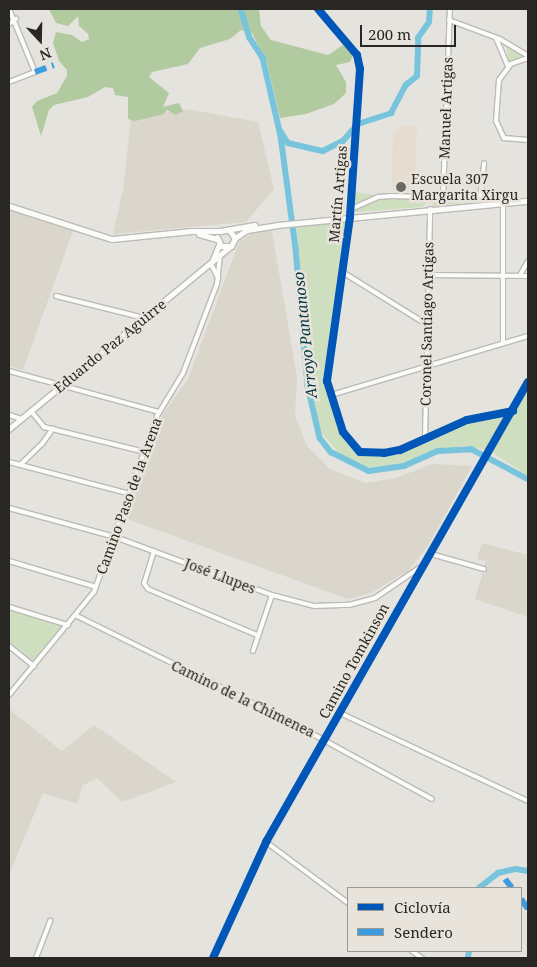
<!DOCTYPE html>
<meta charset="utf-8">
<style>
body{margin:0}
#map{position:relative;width:537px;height:967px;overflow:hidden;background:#e5e3de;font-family:"Noto Serif",serif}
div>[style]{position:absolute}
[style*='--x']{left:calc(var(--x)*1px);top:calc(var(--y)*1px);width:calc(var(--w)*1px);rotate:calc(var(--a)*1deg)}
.built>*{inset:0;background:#dbd6cb}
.education>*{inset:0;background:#e6ddd0}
.green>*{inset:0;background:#cddfbf}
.forest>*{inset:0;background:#b2ca9f}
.river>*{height:5.5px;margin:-2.75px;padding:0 2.75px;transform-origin:2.75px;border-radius:2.75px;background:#78c4dd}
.roads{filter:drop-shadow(1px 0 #bcbab6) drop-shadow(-1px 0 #bcbab6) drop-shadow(0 1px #bcbab6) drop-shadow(0 -1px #bcbab6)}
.minor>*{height:4px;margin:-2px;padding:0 2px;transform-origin:2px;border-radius:2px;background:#fbfbfa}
.tertiary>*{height:4.5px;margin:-2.25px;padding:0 2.25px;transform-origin:2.25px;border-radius:2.25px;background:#fbfbfa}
.secondary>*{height:5px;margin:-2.5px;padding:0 2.5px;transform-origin:2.5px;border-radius:2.5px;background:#fbfbfa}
.quiet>*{height:6px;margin-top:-3px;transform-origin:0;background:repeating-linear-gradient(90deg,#3d9ce0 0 12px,transparent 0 18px)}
.cycleway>*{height:8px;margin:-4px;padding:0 4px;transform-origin:4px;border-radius:4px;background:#0057b8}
.dots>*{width:14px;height:14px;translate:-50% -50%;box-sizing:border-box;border:2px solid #e8e4db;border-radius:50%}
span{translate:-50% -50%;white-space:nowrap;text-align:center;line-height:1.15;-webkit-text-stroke:5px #e8e4db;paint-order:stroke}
.street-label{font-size:14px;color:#292724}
.poi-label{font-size:14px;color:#292724}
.left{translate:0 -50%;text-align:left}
.water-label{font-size:15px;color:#023545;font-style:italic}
.frame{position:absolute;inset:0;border:10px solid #292724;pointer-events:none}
.legend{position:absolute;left:347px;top:887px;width:175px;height:65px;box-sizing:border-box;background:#e8e4db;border:1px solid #9c9892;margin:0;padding:6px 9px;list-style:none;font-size:15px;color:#292724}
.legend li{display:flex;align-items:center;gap:10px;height:25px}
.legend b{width:25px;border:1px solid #9c9892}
.north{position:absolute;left:15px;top:15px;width:50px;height:50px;-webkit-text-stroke:4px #e8e4db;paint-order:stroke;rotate:159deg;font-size:14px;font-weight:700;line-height:20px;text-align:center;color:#292724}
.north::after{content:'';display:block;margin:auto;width:18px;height:22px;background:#292724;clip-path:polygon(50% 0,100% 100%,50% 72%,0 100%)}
.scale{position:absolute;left:360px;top:25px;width:96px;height:22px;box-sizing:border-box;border:2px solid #292724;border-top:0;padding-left:6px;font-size:15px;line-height:18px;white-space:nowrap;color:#292724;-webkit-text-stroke:4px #e8e4db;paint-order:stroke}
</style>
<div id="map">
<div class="built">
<i style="clip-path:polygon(187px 109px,258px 122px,274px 189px,246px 222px,113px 234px,123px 190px,131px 118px)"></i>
<i style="clip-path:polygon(9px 210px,73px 231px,23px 370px,9px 366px)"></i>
<i style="clip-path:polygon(272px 231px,297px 378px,295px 416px,307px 446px,330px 469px,365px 483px,396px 478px,432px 464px,472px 466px,428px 546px,409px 570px,371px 593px,348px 599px,127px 519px,163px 414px,188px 379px,239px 242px,253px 233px)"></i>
<i style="clip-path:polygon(482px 543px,528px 555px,528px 617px,475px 599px,486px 561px,477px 559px)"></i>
<i style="clip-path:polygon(9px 709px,62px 751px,94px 725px,176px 782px,122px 802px,97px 778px,82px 786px,78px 804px,43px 793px,11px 870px,9px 869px)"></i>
</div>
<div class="education">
<i style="clip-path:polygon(402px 126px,417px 127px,415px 190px,392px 190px,393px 135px)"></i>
</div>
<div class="green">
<i style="clip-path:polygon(506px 44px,524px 55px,524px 57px,509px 62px)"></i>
<i style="clip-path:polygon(354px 192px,375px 195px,376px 197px,355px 205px)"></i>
<i style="clip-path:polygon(386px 197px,428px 199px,429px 200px,422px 207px,355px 212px,356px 208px)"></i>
<i style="clip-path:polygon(439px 200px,492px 199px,501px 200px,432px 206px,434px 201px)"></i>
<i style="clip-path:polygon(348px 222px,325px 376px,331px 403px,346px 442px,355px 452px,365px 456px,398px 455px,462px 424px,508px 411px,487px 450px,462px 446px,442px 448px,397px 466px,367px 467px,341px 455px,320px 431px,315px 411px,296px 224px)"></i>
<i style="clip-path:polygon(528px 383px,528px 476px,491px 451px)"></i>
<i style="clip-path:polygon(9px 609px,64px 626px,34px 663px,9px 643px)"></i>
</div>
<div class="forest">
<i style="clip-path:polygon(49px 9px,259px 9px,261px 26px,271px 40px,328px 55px,343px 45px,353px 55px,350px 62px,336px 65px,346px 82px,346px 93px,334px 104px,306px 114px,280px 118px,267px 63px,252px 33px,241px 30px,230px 39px,200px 48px,188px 64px,152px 72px,149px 77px,169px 93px,163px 107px,179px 103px,183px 111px,176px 115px,167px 110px,164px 114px,135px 121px,128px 119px,128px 97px,115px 95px,113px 88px,105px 87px,88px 97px,54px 105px,49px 110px,41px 136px,32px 107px,37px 101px,57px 93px,67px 76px,67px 70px,59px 61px,53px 43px,56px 32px,72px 35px,82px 42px,89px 39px,88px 34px,79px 26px,78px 16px,68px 26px,56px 23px)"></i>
</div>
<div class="river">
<i style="--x:241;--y:9;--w:30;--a:73"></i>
<i style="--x:250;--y:38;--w:24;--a:57"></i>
<i style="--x:263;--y:58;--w:80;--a:77"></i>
<i style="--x:281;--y:136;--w:113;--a:82.4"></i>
<i style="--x:296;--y:248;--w:139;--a:85"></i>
<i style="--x:308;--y:386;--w:53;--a:77"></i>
<i style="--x:320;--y:438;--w:18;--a:52"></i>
<i style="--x:331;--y:452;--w:42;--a:26.6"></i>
<i style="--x:369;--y:471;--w:35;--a:-8"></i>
<i style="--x:404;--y:466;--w:37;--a:-24"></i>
<i style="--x:438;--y:451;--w:33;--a:-3"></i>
<i style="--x:471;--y:449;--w:64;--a:27.8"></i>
<i style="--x:280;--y:130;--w:15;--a:58"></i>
<i style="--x:288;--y:143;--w:36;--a:13"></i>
<i style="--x:323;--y:151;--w:22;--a:-27"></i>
<i style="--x:343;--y:141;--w:23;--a:-49"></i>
<i style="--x:358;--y:124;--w:35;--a:-18"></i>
<i style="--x:391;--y:113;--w:32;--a:-62"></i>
<i style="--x:406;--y:85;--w:14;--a:-39"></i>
<i style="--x:417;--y:76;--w:38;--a:-88"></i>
<i style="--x:418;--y:38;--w:19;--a:-55"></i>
<i style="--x:429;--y:22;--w:13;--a:-86"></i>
<i style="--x:479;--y:888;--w:24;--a:-38"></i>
<i style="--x:498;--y:873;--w:18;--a:-13"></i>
<i style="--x:516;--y:869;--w:12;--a:9"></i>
<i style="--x:468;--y:958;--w:7;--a:-82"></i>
</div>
<div class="roads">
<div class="minor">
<i style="--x:318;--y:9;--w:60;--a:49.7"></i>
<i style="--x:357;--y:55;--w:14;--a:78"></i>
<i style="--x:360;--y:69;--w:148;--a:93.9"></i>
<i style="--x:350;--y:217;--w:166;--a:98"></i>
<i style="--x:327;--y:381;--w:53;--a:72.6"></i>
<i style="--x:343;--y:432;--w:26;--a:50"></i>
<i style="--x:360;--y:452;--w:24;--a:2"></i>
<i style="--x:384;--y:453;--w:16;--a:-11"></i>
<i style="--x:400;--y:450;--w:73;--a:-24.1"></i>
<i style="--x:467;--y:420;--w:47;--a:-11.1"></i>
<i style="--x:449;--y:20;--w:54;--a:20.4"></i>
<i style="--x:500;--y:39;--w:33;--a:31"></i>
<i style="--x:9;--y:24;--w:9;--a:-36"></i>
<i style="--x:496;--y:38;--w:30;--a:67"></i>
<i style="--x:528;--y:58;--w:18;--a:161"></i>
<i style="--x:511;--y:64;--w:20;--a:127"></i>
<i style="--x:499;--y:80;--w:41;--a:94.2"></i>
<i style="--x:496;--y:121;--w:19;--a:65"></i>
<i style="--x:504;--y:138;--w:24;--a:5"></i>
<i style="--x:9;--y:82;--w:28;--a:-21"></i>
<i style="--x:35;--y:72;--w:68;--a:-112.4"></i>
<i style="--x:443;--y:197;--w:188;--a:-87.9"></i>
<i style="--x:480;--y:197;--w:34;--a:-83"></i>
<i style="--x:351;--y:209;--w:30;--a:-24"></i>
<i style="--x:378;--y:197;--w:13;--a:-4"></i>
<i style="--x:391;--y:196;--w:112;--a:1.5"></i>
<i style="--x:503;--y:199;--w:144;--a:90"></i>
<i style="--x:211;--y:264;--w:16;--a:63"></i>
<i style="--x:344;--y:273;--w:97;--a:31.9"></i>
<i style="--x:428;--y:275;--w:100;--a:0.6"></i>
<i style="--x:520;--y:275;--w:16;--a:-60"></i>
<i style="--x:56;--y:296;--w:91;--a:14"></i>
<i style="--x:9;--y:371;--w:156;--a:15.3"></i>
<i style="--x:331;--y:395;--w:206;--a:-16.7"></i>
<i style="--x:31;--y:411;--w:21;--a:51"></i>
<i style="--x:44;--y:427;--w:104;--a:13.9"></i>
<i style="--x:9;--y:415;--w:13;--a:18"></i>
<i style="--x:425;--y:438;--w:229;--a:-88.7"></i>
<i style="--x:9;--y:462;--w:125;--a:14.8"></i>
<i style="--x:20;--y:465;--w:30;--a:-44"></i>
<i style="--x:42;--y:444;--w:19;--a:-55"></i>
<i style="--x:9;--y:508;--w:110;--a:15.3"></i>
<i style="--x:115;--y:537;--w:167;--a:20.3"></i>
<i style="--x:272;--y:595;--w:43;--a:14.7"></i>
<i style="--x:314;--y:606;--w:35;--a:-2"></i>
<i style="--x:349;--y:605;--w:27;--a:-15"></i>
<i style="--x:375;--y:598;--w:57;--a:-34.2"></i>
<i style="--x:154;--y:551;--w:34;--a:107"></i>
<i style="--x:144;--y:583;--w:7;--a:56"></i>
<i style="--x:148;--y:589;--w:118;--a:22.9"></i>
<i style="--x:431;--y:554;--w:55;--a:15.8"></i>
<i style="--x:9;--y:561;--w:91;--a:16.6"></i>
<i style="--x:9;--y:607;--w:62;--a:17"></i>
<i style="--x:77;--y:616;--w:234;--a:26.3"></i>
<i style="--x:287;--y:720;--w:165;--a:28.6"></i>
<i style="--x:9;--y:646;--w:32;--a:39"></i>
<i style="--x:253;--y:651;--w:59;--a:-71.3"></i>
<i style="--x:9;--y:695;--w:134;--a:-50.5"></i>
<i style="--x:94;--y:592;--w:187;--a:-70.3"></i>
<i style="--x:157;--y:416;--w:50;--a:-58.8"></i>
<i style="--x:183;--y:373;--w:95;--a:-69.1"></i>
<i style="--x:217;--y:284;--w:28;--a:-84"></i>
<i style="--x:340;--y:713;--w:208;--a:25.1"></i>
<i style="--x:266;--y:842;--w:102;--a:36.6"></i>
<i style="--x:412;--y:951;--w:12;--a:35"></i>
<i style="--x:36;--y:958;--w:40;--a:-69"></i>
<i style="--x:213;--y:958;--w:128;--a:-65.4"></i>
<i style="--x:266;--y:842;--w:529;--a:-60.34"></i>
</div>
<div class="tertiary">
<i style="--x:212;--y:262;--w:18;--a:-68"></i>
<i style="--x:9;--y:429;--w:288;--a:-39.5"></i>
</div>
<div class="secondary">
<i style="--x:9;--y:206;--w:108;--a:17.8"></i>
<i style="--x:112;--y:239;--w:80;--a:-5.7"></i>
<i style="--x:192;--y:231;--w:28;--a:0"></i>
<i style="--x:220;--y:231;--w:35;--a:-10"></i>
<i style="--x:199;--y:234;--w:19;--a:16"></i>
<i style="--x:217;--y:237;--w:10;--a:66"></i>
<i style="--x:221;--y:246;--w:10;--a:0"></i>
<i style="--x:231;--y:246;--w:9;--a:-63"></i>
<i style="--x:235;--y:238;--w:10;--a:-127"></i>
<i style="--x:235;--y:238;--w:14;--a:-34"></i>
<i style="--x:247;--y:230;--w:30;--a:-9"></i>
<i style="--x:277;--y:225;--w:252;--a:-5.5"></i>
</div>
</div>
<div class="quiet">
<i style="--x:35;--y:72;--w:20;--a:-20"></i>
<i style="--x:505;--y:879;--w:11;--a:52"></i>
<i style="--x:521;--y:899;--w:12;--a:55"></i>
</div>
<div class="cycleway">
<i style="--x:318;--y:9;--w:60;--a:49.7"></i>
<i style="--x:357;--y:55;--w:14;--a:78"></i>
<i style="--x:360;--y:69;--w:148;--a:93.9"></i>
<i style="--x:350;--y:217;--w:166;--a:98"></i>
<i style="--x:327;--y:381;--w:53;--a:72.6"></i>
<i style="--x:343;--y:432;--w:26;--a:50"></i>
<i style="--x:360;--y:452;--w:24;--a:2"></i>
<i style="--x:384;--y:453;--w:16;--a:-11"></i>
<i style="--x:400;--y:450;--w:73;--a:-24.1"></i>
<i style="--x:467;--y:420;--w:47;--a:-11.1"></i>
<i style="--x:213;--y:958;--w:128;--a:-65.4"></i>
<i style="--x:266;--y:842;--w:529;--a:-60.34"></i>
</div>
<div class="dots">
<i style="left:401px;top:187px;background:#6b6965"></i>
</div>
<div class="street-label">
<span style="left:446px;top:108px;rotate:-88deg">Manuel Artigas</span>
<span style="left:338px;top:194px;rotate:-85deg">Martín Artigas</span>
<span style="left:427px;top:324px;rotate:-89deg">Coronel Santiago Artigas</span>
<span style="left:110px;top:346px;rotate:-39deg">Eduardo Paz Aguirre</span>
<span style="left:129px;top:496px;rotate:-70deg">Camino Paso de la Arena</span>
<span style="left:220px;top:576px;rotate:21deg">José Llupes</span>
<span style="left:354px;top:661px;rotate:-61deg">Camino Tomkinson</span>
<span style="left:243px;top:699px;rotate:26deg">Camino de la Chimenea</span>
</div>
<div class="poi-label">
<span class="left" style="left:411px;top:187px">Escuela 307<br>Margarita Xirgu</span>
</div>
<div class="water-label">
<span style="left:305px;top:335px;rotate:-96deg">Arroyo Pantanoso</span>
</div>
<div class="frame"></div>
<ul class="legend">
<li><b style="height:6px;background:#0057b8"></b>Ciclovía</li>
<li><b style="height:6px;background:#3d9ce0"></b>Sendero</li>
</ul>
<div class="north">N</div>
<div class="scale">200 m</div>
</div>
